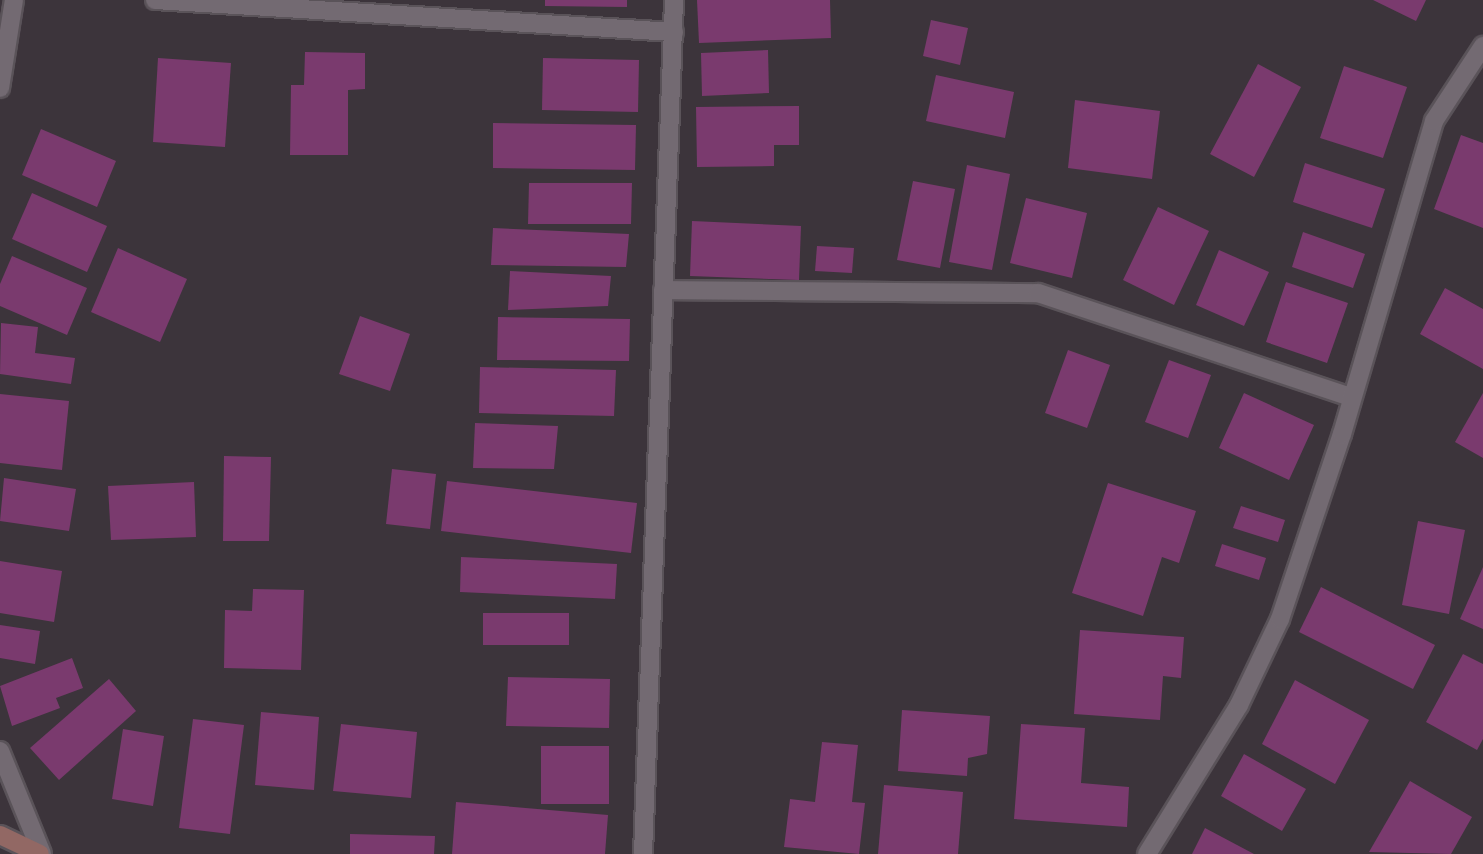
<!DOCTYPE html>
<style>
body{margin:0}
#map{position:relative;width:1483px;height:854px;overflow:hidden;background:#3c343b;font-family:"PT Sans Narrow",sans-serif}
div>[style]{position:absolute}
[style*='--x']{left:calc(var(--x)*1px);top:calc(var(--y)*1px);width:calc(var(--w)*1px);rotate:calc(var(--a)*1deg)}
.building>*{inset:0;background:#7a3a6e}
.roads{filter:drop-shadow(2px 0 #5a5359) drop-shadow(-2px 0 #5a5359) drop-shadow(0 2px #5a5359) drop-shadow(0 -2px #5a5359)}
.minor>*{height:18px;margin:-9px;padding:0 9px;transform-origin:9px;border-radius:9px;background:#736a72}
.tertiary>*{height:18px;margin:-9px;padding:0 9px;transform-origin:9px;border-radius:9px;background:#736a72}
.secondary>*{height:18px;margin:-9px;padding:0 9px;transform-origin:9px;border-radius:9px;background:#926864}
span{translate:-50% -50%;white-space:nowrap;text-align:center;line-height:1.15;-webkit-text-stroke:4.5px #3c343b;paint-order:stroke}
</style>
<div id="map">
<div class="building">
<i style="clip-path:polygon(545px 0,627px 0,627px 7px,545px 6px)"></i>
<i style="clip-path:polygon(697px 0,830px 0,831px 38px,699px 43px)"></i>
<i style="clip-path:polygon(1373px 0,1426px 0,1416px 21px)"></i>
<i style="clip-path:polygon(931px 20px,968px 28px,960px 65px,923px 56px)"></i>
<i style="clip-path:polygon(768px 50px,769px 93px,702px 96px,701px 53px)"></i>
<i style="clip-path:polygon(305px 52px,365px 53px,365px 89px,348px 90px,348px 155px,290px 155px,291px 85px,304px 85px)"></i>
<i style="clip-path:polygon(158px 58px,231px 63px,225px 147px,153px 142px)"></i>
<i style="clip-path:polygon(543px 58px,639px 60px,638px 112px,542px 110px)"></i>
<i style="clip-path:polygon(1258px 64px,1301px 87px,1254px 177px,1210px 154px)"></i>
<i style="clip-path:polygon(1344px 66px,1407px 87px,1383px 158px,1320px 138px)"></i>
<i style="clip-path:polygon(936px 75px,1014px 92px,1005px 138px,926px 121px)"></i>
<i style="clip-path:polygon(1075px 100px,1160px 111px,1152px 179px,1068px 168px)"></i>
<i style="clip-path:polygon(799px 106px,799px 145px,774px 145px,774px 166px,697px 167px,696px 107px)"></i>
<i style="clip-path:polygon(493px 123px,636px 125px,635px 170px,493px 168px)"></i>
<i style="clip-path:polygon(41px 129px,116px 161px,97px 207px,22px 175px)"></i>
<i style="clip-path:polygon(1461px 135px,1483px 143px,1483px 228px,1434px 209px)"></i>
<i style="clip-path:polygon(1305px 163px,1385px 189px,1372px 228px,1293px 202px)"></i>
<i style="clip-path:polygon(967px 165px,1010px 174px,992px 270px,949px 262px)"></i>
<i style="clip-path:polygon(913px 181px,955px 189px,940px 268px,897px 260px)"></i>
<i style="clip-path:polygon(529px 183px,632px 183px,631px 224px,528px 224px)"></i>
<i style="clip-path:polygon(32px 193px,107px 226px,87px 272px,12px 239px)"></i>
<i style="clip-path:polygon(1026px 198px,1087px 213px,1072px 278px,1010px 263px)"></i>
<i style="clip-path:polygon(1158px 207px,1209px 231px,1174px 305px,1123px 280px)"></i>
<i style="clip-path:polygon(692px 221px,801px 226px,799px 280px,690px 276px)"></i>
<i style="clip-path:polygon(493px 228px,629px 234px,626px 267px,491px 265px)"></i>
<i style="clip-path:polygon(1303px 232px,1365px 254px,1353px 288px,1292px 267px)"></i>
<i style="clip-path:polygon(817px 246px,854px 248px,852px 273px,815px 271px)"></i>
<i style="clip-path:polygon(118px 248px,187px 279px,160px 342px,91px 312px)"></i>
<i style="clip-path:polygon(1219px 250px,1269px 272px,1244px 326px,1196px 305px)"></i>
<i style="clip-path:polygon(12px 256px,87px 288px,67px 335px,0 306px,0 284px)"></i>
<i style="clip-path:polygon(510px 271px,611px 276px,608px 306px,508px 310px)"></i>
<i style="clip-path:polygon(1286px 282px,1348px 303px,1327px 363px,1266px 342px)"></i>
<i style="clip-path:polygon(1445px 288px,1483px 309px,1483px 369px,1420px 334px)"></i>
<i style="clip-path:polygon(360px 316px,410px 334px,390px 391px,339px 374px)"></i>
<i style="clip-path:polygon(498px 317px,630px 319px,629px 361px,497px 360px)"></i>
<i style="clip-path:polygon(1px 323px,38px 327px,35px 353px,75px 358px,71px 384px,0 374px)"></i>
<i style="clip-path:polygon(1068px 350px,1110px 365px,1087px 428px,1045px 413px)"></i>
<i style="clip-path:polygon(1169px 360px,1211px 375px,1188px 438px,1145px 422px)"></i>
<i style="clip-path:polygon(480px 367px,616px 370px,614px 416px,479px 413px)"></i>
<i style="clip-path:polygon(1244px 393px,1314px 425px,1289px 480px,1219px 448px)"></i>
<i style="clip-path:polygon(1483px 393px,1483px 458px,1455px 442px)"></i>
<i style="clip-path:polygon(0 394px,69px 401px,62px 470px,0 463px)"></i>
<i style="clip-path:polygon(475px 423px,558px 426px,554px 469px,473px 468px)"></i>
<i style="clip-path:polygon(224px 456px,271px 457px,269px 541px,223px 541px)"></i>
<i style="clip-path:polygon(392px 469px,436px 474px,430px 529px,386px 524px)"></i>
<i style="clip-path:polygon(4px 478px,76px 489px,69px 531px,0 521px)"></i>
<i style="clip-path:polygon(447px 481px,637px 503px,631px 553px,441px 531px)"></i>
<i style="clip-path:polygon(194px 482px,196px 537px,111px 540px,108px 486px)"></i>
<i style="clip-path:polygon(1108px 483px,1196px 511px,1179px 563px,1162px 557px,1143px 616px,1072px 593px)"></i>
<i style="clip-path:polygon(1241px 506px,1285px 520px,1278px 542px,1233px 528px)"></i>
<i style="clip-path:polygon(1418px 521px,1465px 530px,1449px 614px,1402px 605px)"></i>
<i style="clip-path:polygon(1222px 544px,1266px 558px,1259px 580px,1215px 566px)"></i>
<i style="clip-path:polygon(461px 557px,617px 564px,615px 599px,460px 592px)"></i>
<i style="clip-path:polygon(0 561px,62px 571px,54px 622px,0 613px)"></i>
<i style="clip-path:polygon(1483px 567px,1483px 629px,1460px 619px)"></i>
<i style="clip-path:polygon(1321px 587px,1435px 645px,1413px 689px,1299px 632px)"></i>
<i style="clip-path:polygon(253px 589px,304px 590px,301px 670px,224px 668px,225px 610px,252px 611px)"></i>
<i style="clip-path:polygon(483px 613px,569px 613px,569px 645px,483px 645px)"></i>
<i style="clip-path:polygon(0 625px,40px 631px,35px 664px,0 658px)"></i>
<i style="clip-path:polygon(1080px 630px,1184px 637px,1181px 678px,1163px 676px,1160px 720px,1074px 714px)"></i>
<i style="clip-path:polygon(1463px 654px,1483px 664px,1483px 739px,1477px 750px,1426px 722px)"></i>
<i style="clip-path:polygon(72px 658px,83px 688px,56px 698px,60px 708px,12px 726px,0 686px)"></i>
<i style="clip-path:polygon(508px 677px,610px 679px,609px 728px,506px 726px)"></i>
<i style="clip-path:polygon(109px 679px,136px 711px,59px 780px,30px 748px)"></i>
<i style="clip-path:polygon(1295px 680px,1369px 720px,1335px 784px,1262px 744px)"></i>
<i style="clip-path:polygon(902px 710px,990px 716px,987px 754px,968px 758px,967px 776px,898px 771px)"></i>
<i style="clip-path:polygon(261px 712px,319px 717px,314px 790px,255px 785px)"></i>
<i style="clip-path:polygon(193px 719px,244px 725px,230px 834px,179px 828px)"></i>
<i style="clip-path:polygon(341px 724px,417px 732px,411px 798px,333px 791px)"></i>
<i style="clip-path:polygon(1021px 724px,1085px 728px,1081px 783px,1129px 787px,1127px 827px,1014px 819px)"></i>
<i style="clip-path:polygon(123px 729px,164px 736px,153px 806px,112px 799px)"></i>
<i style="clip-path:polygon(822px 742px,858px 745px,852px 802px,865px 803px,859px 854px,784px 847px,790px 799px,815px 802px)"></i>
<i style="clip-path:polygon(541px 746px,609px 746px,609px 804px,541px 804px)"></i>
<i style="clip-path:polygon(1244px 754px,1306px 789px,1282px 831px,1221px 796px)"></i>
<i style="clip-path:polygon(1410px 781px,1472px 817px,1451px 854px,1369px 852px)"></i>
<i style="clip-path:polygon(884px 785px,963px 792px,958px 854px,878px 854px)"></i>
<i style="clip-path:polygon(456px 802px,608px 815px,605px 854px,452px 854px)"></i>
<i style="clip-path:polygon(1205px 828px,1254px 854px,1192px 854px)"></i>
<i style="clip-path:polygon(350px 834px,435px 836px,434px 854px,350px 854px)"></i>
</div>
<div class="roads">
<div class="minor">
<i style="--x:155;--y:0;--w:520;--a:3.53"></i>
<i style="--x:0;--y:88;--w:89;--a:-81"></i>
<i style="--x:663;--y:290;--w:375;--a:0.5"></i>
<i style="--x:1038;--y:293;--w:330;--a:18.4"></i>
<i style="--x:0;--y:751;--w:111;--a:67.8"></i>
<i style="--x:1147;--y:854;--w:175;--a:-58.3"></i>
<i style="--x:1239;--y:705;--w:95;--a:-64.5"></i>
<i style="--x:1280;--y:619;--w:195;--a:-71.5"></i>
<i style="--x:1342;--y:434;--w:326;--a:-73.6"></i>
<i style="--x:1434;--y:121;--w:90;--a:-56.8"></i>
</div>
<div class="tertiary">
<i style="--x:643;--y:854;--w:855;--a:-87.92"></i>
</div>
<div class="secondary">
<i style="--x:0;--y:835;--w:44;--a:25.4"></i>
</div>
</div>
</div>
